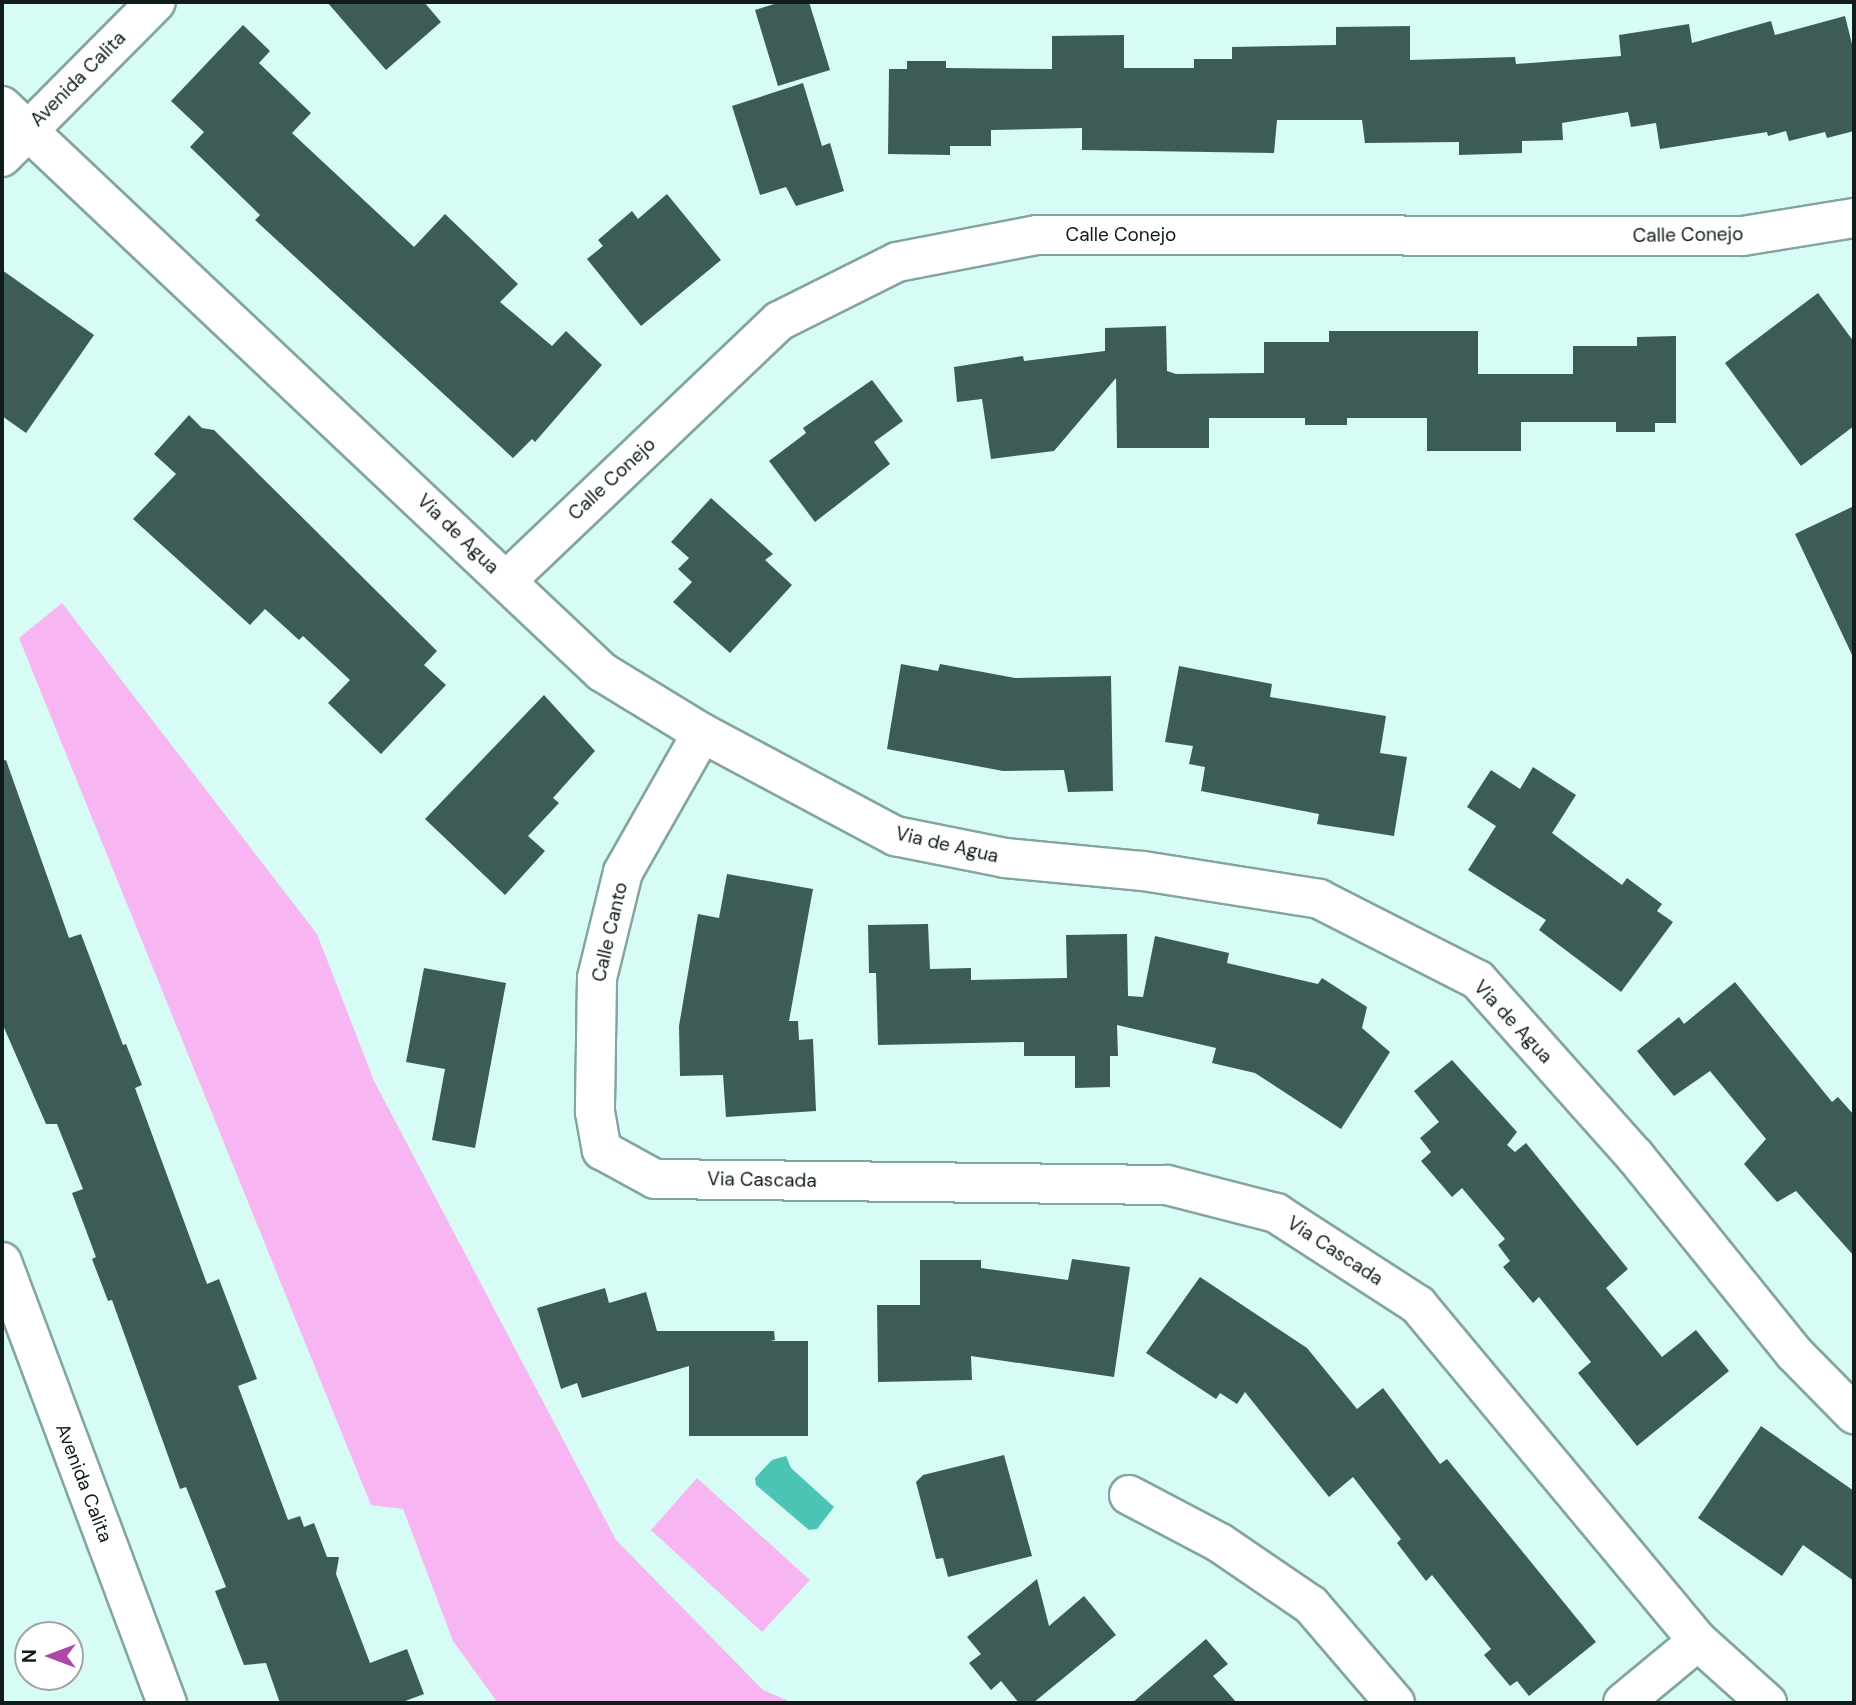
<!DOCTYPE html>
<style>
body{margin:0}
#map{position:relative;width:1856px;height:1705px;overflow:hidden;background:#d7fbf5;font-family:"DM Sans",sans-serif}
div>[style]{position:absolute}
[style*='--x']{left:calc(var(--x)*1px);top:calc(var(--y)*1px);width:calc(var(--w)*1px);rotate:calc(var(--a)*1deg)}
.green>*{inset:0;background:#f7b6f2}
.water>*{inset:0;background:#4cc4b5}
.building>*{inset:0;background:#3d5c58}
.roads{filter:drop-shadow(2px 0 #83a59f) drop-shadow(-2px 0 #83a59f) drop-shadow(0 2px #83a59f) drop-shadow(0 -2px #83a59f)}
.street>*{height:38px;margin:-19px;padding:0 19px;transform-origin:19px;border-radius:19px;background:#fff}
.secondary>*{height:38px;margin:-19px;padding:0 19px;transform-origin:19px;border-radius:19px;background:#fff}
span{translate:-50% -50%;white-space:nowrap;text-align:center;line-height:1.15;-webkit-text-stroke:7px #fff;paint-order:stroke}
.street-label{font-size:19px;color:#0f1c1a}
.frame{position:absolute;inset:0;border:4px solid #0f1c1a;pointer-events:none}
.north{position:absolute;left:14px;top:1621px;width:70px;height:70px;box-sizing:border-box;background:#fff;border:2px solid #9fa4a3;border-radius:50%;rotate:270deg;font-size:19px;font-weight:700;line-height:28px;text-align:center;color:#0f1c1a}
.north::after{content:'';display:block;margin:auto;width:24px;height:32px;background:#ae46aa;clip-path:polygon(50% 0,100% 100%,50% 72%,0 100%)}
</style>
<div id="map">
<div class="green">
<i style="clip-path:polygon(62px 603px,317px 934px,374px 1081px,616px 1540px,763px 1690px,793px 1703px,498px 1703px,453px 1641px,403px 1509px,371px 1505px,19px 638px)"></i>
<i style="clip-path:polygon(697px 1478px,810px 1580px,762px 1632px,651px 1530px)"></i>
</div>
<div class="water">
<i style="clip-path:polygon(786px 1456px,791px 1468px,834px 1507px,817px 1529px,809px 1530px,756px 1485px,755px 1478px,772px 1460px)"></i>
</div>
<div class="building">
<i style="clip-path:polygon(327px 2px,424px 2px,441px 22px,386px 70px)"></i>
<i style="clip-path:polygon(781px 2px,809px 2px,830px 70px,778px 86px,755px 10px)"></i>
<i style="clip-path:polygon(1845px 16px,1854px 52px,1854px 131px,1827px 138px,1825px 132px,1789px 141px,1786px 131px,1768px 136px,1767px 132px,1660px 149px,1656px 123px,1631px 127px,1628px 112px,1562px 123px,1563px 140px,1522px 141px,1522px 153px,1459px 155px,1459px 142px,1365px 143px,1362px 120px,1277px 120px,1274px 153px,1082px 150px,1082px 128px,991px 130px,991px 146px,950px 146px,950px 155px,888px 154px,889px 69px,907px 69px,907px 61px,946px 61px,946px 68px,1052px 69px,1052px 36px,1124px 35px,1124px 68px,1194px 68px,1194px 59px,1232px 59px,1232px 47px,1336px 45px,1336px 27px,1410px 26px,1410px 60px,1515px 57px,1516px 64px,1621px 56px,1619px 35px,1689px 24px,1692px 43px,1771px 21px,1775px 35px)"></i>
<i style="clip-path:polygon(243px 25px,270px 51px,259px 63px,311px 113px,292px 133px,414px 247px,445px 214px,518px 284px,500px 302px,552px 346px,566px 331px,602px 365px,535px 442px,532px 439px,513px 458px,255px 220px,260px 215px,190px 147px,204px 132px,171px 101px)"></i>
<i style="clip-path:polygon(803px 83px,822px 146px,830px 143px,844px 191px,796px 206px,786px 187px,760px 195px,732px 106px)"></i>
<i style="clip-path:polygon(667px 194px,721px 260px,641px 326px,587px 259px,603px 246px,598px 240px,632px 211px,638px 219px)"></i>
<i style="clip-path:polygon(2px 270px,94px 335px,26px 433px,2px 416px)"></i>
<i style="clip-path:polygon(1818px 293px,1854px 342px,1854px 426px,1801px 466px,1725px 363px)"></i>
<i style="clip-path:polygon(1166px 326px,1167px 371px,1176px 374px,1264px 373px,1264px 342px,1329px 342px,1329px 331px,1478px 331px,1478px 374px,1573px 374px,1573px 346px,1637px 346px,1637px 337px,1676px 336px,1676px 423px,1655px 423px,1655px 432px,1616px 432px,1616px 422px,1521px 422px,1521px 451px,1427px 451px,1427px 418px,1347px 418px,1347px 425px,1305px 425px,1305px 418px,1209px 418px,1209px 448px,1117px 448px,1116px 378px,1054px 451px,991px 459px,982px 399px,957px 402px,954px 367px,1023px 356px,1024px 361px,1105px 351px,1105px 328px)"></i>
<i style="clip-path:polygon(872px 380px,903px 421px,874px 442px,890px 464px,815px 522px,769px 461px,806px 433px,803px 428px)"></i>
<i style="clip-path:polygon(189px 415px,202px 428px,214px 430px,437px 651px,424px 665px,446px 685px,381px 754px,328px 703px,350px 680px,303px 636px,299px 640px,265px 609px,250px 625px,133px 519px,176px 474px,154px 454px)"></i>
<i style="clip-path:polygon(711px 498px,773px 554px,765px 560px,792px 585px,730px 653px,673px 602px,692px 582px,678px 569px,689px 558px,671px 542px)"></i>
<i style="clip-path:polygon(1854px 506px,1854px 659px,1795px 534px)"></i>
<i style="clip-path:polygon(901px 664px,938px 671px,940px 664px,1015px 678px,1111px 676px,1113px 791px,1068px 792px,1064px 770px,1003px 771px,887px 749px)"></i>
<i style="clip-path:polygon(1179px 666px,1272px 684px,1270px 697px,1386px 716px,1380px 753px,1407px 757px,1394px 836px,1317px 824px,1319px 814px,1201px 791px,1205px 767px,1189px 764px,1193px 746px,1165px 742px)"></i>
<i style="clip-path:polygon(544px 695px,595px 751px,553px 798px,559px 803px,528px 836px,545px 851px,505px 895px,425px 819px)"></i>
<i style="clip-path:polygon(6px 760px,69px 938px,81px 934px,123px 1045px,126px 1044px,142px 1085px,135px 1088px,207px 1284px,219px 1279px,257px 1379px,238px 1386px,288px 1520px,300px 1516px,304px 1527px,314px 1523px,327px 1557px,339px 1557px,336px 1574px,370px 1663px,407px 1649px,424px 1694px,400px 1703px,280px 1703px,266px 1663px,244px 1665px,215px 1591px,226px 1587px,186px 1487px,180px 1489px,112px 1300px,108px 1301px,92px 1259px,96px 1257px,72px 1193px,83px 1189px,57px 1124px,46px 1124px,2px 1023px,2px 761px)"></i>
<i style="clip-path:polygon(1533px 767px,1576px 795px,1552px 833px,1622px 885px,1627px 878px,1662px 904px,1657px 911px,1673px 922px,1621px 992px,1539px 930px,1546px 920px,1468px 870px,1496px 826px,1467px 807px,1491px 770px,1520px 789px)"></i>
<i style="clip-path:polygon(727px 874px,813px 889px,789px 1021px,798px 1021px,799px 1040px,813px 1039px,816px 1111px,726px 1117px,723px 1075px,680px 1076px,679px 1026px,698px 914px,719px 918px)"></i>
<i style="clip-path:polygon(928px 924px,930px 969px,971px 968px,971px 980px,1067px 978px,1066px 935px,1127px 934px,1128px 996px,1143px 997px,1155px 936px,1229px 953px,1227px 963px,1318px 984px,1322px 978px,1367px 1007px,1362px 1028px,1390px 1052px,1341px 1129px,1255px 1073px,1212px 1063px,1216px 1048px,1117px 1025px,1118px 1056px,1110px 1056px,1110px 1087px,1075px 1088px,1075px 1056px,1024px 1056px,1024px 1042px,878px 1045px,876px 973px,869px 973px,868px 925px)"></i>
<i style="clip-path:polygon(424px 968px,506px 983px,475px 1148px,432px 1140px,445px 1069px,406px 1062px)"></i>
<i style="clip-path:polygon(1735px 982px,1832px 1102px,1838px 1097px,1854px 1115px,1854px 1256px,1796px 1191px,1777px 1202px,1744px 1164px,1766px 1139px,1710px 1071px,1674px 1096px,1637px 1051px,1679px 1017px,1684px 1024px)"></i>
<i style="clip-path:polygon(1452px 1060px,1517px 1132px,1507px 1145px,1515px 1152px,1526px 1143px,1628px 1269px,1606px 1288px,1662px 1357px,1696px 1330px,1729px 1371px,1637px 1446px,1578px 1373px,1591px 1362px,1539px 1297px,1533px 1303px,1503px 1267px,1510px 1261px,1498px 1245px,1505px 1239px,1462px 1188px,1452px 1197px,1421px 1161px,1431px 1152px,1420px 1138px,1439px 1122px,1414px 1091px)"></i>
<i style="clip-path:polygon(1072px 1259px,1130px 1267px,1114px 1377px,971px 1356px,972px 1380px,878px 1382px,877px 1305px,920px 1305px,920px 1260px,981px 1260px,981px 1268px,1068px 1280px)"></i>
<i style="clip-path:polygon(1200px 1277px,1307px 1348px,1357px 1409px,1383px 1388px,1440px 1464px,1447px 1459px,1596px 1642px,1529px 1696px,1517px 1681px,1510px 1686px,1484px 1655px,1491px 1649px,1432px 1575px,1426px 1581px,1397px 1543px,1401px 1539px,1353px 1477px,1329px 1497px,1245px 1392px,1237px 1404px,1220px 1393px,1216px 1399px,1146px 1353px)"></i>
<i style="clip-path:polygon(605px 1288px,609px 1303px,646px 1292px,657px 1331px,774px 1331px,775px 1340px,770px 1341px,808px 1341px,808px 1436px,689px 1436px,689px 1366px,582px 1398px,577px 1383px,561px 1389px,537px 1308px)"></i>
<i style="clip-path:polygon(1761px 1426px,1854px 1491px,1854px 1581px,1803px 1545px,1782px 1576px,1698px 1518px)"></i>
<i style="clip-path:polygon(1004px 1455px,1032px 1556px,948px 1577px,943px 1558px,936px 1559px,916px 1482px,923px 1475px)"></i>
<i style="clip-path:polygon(1037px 1579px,1049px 1626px,1084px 1596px,1116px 1635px,1033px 1703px,1019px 1703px,1001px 1681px,991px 1690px,969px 1663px,981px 1654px,967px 1637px)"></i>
<i style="clip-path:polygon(1206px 1639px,1228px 1664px,1213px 1676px,1237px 1703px,1132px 1703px)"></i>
</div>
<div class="roads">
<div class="street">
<i style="--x:2;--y:157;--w:218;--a:-45.2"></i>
<i style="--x:506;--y:581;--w:377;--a:-43.6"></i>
<i style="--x:779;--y:321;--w:132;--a:-26.6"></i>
<i style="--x:897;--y:262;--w:143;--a:-10.9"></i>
<i style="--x:1037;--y:235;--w:706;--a:0.08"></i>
<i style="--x:1743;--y:236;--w:112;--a:-9.2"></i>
<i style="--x:702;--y:733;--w:160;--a:119.6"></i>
<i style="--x:623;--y:872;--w:109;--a:103.8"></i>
<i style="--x:597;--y:978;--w:134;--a:90.9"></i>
<i style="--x:595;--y:1112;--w:39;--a:80"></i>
<i style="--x:602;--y:1150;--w:60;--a:28.7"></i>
<i style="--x:655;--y:1179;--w:512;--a:0.67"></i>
<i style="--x:1167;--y:1185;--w:113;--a:14.4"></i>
<i style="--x:1276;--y:1213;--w:169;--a:32.9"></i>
<i style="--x:1418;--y:1305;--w:437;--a:50.2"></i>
<i style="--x:1698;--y:1641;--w:93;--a:41.9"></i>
<i style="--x:2;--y:1262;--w:471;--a:69.5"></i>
<i style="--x:1129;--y:1495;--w:103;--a:27.8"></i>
<i style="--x:1220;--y:1543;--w:110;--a:34.3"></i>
<i style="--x:1311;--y:1605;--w:129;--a:49.4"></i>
<i style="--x:1623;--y:1703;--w:97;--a:-39.6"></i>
</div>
<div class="secondary">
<i style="--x:2;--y:106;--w:825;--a:43.33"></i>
<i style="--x:602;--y:672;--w:117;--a:31.4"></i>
<i style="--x:702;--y:733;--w:219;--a:28.1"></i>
<i style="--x:895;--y:836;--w:112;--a:11.3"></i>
<i style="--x:1005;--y:858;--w:139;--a:5.4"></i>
<i style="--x:1143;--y:871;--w:178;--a:9"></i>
<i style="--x:1319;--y:899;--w:178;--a:27"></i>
<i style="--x:1478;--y:980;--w:236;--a:48.3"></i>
<i style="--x:1635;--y:1156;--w:253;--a:51.1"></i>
<i style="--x:1794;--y:1353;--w:86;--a:45.5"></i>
</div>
</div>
<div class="street-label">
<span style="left:78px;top:79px;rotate:-45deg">Avenida Calita</span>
<span style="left:1121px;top:235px">Calle Conejo</span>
<span style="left:1688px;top:235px;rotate:-1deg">Calle Conejo</span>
<span style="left:612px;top:479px;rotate:-43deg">Calle Conejo</span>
<span style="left:458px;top:534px;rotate:44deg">Via de Agua</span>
<span style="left:947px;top:845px;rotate:13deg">Via de Agua</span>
<span style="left:610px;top:932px;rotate:-77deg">Calle Canto</span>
<span style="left:1513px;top:1022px;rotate:47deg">Via de Agua</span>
<span style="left:762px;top:1180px;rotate:1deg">Via Cascada</span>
<span style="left:1335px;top:1251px;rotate:33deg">Via Cascada</span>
<span style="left:84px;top:1483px;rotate:69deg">Avenida Calita</span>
</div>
<div class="frame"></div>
<div class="north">N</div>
</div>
